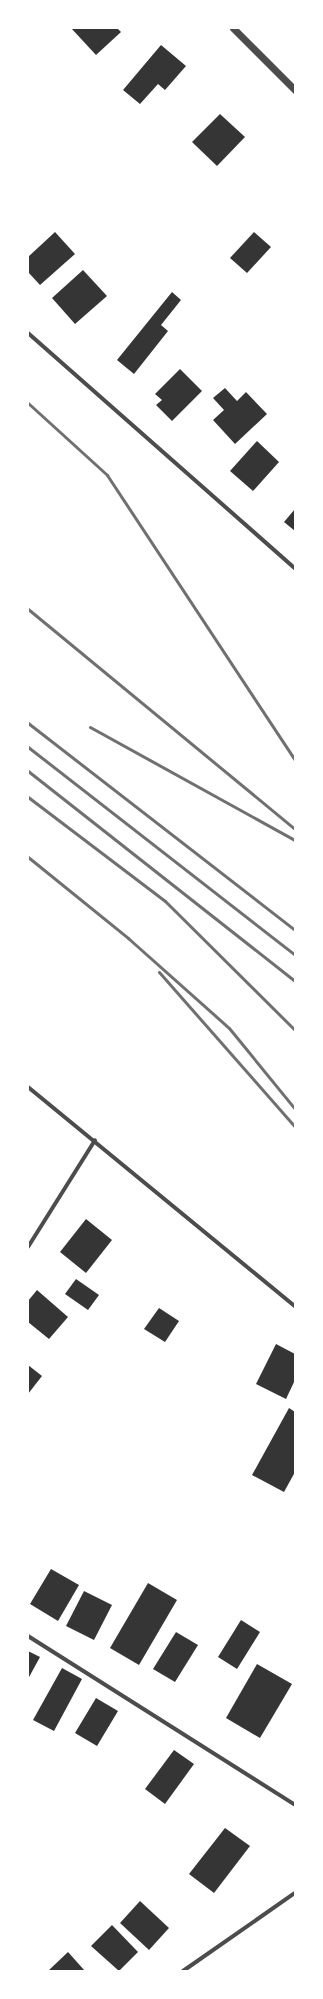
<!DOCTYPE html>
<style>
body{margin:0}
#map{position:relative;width:323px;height:1999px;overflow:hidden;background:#fff;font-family:"Fira Sans Condensed",sans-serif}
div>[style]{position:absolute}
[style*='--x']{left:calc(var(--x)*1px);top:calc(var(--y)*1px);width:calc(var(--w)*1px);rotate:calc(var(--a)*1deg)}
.building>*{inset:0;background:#353535}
.minor>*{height:4px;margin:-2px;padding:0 2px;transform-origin:2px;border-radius:2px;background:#4c4c4c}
.tertiary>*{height:7px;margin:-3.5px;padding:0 3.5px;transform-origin:3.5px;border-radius:3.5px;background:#4c4c4c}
.rail>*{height:3px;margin:-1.5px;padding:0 1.5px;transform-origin:1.5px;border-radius:1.5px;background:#707070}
span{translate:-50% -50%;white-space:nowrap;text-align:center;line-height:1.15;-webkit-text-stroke:4px #fff;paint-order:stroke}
.frame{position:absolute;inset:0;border:29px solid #fff;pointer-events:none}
</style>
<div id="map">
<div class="building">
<i style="clip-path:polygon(71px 28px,117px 28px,121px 32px,96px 55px)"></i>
<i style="clip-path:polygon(161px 45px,186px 66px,165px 90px,158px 84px,140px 104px,123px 90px)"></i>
<i style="clip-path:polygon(220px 114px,245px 137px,217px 166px,192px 142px)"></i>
<i style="clip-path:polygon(55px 232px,75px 254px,40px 285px,28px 272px,28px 257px)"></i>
<i style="clip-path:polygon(254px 232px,271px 247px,247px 273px,230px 258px)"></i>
<i style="clip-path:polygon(83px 270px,107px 296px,75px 324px,52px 298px)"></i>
<i style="clip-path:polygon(172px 292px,181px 300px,161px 325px,168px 331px,134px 374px,117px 360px)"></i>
<i style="clip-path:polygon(180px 369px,202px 391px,172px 421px,156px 405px,162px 400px,155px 394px)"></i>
<i style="clip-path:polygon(225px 388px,237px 401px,246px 392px,267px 414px,235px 444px,213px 420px,224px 410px,213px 398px)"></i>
<i style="clip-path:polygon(257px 441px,279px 462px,253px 491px,230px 471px)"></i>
<i style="clip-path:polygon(295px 509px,295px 531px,284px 522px)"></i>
<i style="clip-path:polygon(86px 1219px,112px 1240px,86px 1273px,60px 1252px)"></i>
<i style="clip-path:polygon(76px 1279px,99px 1295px,88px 1310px,65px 1294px)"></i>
<i style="clip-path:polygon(37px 1290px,68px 1317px,49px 1339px,28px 1322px,28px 1301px)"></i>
<i style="clip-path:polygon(159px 1308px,179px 1321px,165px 1342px,144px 1329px)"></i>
<i style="clip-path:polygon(276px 1344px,295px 1354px,295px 1380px,286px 1399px,256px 1384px)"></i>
<i style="clip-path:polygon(28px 1365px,42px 1376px,28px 1394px)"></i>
<i style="clip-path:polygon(289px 1408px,295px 1412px,295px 1472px,284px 1492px,252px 1475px)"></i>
<i style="clip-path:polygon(51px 1569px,79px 1585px,58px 1621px,30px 1604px)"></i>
<i style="clip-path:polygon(148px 1583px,177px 1600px,139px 1665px,110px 1648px)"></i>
<i style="clip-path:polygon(84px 1591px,112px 1605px,94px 1640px,66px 1626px)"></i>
<i style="clip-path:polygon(241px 1620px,260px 1632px,237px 1669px,218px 1657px)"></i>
<i style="clip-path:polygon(176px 1632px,198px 1645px,175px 1682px,153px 1669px)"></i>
<i style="clip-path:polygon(28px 1651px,40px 1657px,28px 1679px)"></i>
<i style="clip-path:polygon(257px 1664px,292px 1684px,260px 1738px,226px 1718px)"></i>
<i style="clip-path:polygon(62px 1668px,82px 1679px,54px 1731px,33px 1720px)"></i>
<i style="clip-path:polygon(96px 1698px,118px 1711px,97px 1746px,75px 1733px)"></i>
<i style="clip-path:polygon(174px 1750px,194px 1764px,165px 1804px,145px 1789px)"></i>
<i style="clip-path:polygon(225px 1828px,250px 1846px,214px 1893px,189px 1874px)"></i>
<i style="clip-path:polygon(140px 1901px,169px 1928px,149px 1950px,120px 1923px)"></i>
<i style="clip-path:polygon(112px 1925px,138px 1952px,119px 1971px,91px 1946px)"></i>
<i style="clip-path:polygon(68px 1952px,85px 1971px,48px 1971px)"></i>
</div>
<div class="minor">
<i style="--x:28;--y:333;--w:356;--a:41.4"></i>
<i style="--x:28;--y:1087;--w:345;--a:39.4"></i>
<i style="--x:28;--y:1247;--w:126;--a:-57.9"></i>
<i style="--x:28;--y:1636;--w:316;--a:32.3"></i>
<i style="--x:183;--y:1971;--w:136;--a:-34.9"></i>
</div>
<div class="tertiary">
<i style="--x:233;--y:28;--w:88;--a:45"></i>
</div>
<div class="rail">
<i style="--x:28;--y:403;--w:107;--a:42.3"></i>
<i style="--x:107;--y:475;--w:341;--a:56.6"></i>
<i style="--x:28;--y:609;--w:346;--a:39.5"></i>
<i style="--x:28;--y:723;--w:338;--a:37.8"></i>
<i style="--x:90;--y:727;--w:234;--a:28.9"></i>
<i style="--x:28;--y:747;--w:338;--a:37.9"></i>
<i style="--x:28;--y:771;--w:340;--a:38.2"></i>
<i style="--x:28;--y:797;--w:172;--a:37.2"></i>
<i style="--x:165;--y:901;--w:183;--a:44.8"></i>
<i style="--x:28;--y:857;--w:129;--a:39"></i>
<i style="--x:128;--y:938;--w:135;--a:41.7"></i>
<i style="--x:229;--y:1028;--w:104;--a:50.8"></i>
<i style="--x:159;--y:972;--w:206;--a:48.7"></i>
</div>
<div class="frame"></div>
</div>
